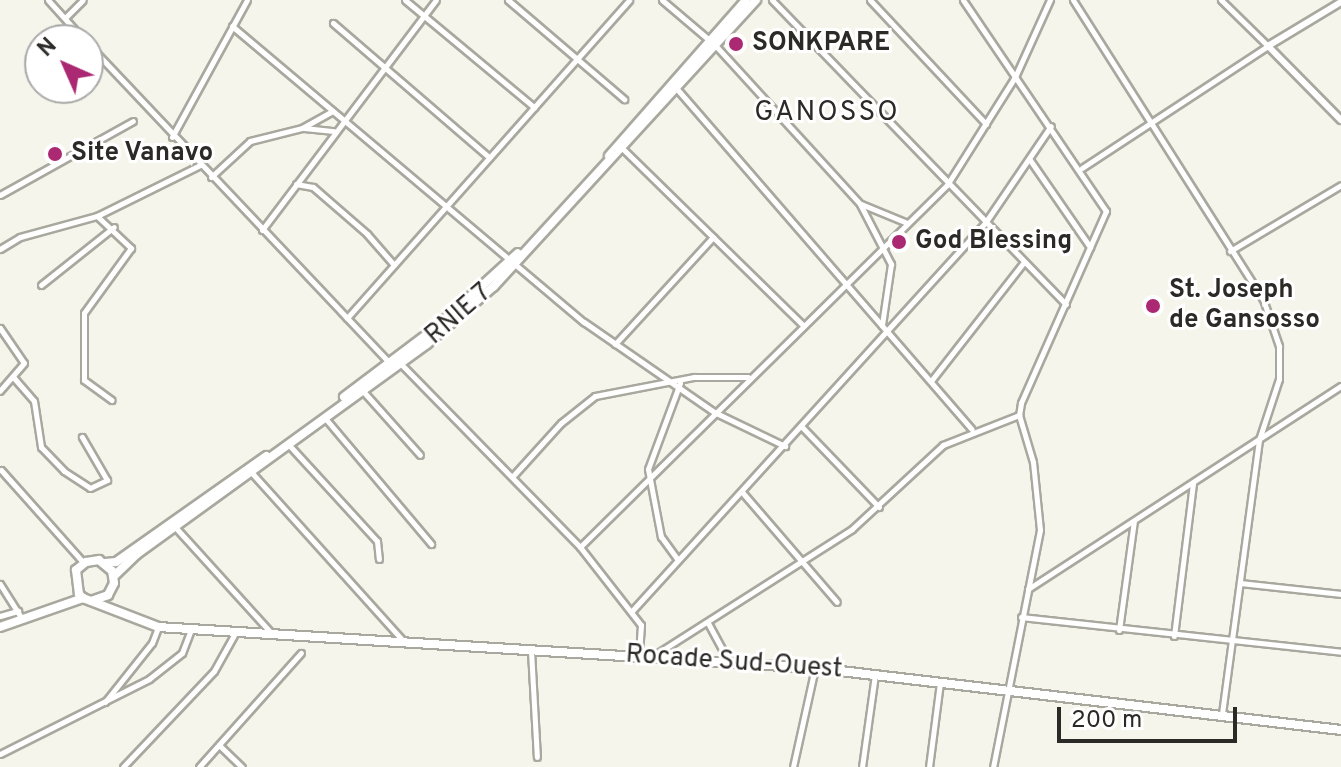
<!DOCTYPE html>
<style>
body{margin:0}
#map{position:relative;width:1341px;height:767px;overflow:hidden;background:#f6f5ec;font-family:Overpass,sans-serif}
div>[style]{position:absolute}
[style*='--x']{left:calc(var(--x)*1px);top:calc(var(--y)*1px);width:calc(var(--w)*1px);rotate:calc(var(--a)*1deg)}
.roads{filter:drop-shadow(2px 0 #a9a89f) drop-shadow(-2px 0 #a9a89f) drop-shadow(0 2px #a9a89f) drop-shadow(0 -2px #a9a89f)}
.minor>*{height:5px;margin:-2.5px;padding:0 2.5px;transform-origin:2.5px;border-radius:2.5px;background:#fff}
.tertiary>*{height:6px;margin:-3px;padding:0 3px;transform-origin:3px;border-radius:3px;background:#fff}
.primary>*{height:8px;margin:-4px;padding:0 4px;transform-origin:4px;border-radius:4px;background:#fff}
.dots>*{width:22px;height:22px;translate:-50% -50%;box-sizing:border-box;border:4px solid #fff;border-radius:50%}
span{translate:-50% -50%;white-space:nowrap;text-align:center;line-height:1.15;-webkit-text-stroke:6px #fff;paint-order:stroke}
.poi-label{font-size:26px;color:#2b2a27;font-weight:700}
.left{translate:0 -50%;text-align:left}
.street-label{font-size:26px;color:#2b2a27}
.neighbourhood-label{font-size:28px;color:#2b2a27;letter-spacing:2px}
.north{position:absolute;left:24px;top:24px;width:80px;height:80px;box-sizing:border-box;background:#fff;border:2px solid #aaaaa9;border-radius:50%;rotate:315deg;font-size:22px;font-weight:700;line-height:32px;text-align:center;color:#2b2a27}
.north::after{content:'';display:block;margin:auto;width:28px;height:36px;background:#ab2873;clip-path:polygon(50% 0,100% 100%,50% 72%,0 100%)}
.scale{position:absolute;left:1057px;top:707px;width:180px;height:36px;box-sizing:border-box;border:4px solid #2b2a27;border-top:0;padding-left:10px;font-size:24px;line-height:28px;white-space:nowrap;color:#2b2a27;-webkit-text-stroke:6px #fff;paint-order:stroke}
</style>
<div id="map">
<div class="roads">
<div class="minor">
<i style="--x:48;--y:0;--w:54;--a:48"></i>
<i style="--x:405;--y:0;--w:168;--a:39.7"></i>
<i style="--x:508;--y:0;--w:153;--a:40.5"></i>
<i style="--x:662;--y:0;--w:70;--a:40.3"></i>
<i style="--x:715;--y:45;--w:215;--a:47.6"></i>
<i style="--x:860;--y:204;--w:68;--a:62.7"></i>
<i style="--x:891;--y:264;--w:62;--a:98.4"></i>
<i style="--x:772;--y:0;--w:423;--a:46"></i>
<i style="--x:870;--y:0;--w:170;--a:46.9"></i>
<i style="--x:963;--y:0;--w:255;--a:55.9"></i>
<i style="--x:1106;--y:211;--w:210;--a:113.9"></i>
<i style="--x:1021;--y:403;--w:12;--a:99"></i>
<i style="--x:1019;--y:415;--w:49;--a:73.4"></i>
<i style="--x:1033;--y:462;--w:68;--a:84.1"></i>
<i style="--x:1040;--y:530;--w:242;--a:101.2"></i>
<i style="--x:1073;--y:0;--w:354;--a:57.6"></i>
<i style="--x:1263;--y:299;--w:50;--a:71.2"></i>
<i style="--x:1279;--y:346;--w:33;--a:90"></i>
<i style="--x:1279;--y:379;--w:64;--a:108.2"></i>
<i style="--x:1259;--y:440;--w:276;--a:97.7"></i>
<i style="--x:65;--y:18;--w:25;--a:-45"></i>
<i style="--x:333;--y:23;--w:206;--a:40.7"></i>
<i style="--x:232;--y:26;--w:460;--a:40.1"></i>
<i style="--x:584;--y:322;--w:158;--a:34.7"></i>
<i style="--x:714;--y:412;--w:79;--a:25.6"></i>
<i style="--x:88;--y:44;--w:439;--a:46.6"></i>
<i style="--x:677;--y:89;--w:450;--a:49.1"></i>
<i style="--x:304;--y:128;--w:30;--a:6"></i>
<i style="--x:172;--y:137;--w:156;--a:-61.3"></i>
<i style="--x:623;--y:149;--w:252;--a:44.4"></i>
<i style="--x:1030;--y:160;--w:106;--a:55.4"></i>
<i style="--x:1082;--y:168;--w:222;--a:-33.3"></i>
<i style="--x:1268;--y:46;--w:66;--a:-135.6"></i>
<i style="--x:211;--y:177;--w:53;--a:-42.7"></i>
<i style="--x:250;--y:141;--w:54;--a:-14"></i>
<i style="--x:302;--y:128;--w:35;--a:-29"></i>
<i style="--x:296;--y:184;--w:17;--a:10"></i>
<i style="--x:313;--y:187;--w:72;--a:41"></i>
<i style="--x:367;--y:234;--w:41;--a:48.9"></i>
<i style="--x:0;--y:195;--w:152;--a:-29.1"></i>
<i style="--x:861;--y:204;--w:50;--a:22.4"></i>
<i style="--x:97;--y:216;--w:47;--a:43.3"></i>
<i style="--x:131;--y:248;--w:80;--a:125.9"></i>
<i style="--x:84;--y:313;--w:67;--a:90"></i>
<i style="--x:84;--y:380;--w:34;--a:36"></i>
<i style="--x:262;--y:230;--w:288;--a:-52.9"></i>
<i style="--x:0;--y:249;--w:23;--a:-31"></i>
<i style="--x:20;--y:237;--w:80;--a:-15.3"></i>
<i style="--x:97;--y:216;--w:115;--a:-26.3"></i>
<i style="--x:1230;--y:251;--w:129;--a:-30.7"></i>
<i style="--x:41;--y:285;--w:93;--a:-38.5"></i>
<i style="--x:347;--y:318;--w:425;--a:-48.4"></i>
<i style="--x:0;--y:328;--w:42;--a:55.6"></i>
<i style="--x:24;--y:363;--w:37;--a:131"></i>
<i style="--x:615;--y:344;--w:145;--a:-47.5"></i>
<i style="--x:401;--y:364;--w:256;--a:45.6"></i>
<i style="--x:580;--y:547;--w:99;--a:52"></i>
<i style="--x:641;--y:625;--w:31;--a:94"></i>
<i style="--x:14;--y:378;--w:30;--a:49"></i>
<i style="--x:34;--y:401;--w:47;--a:81.3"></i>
<i style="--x:41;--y:447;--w:33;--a:46"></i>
<i style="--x:64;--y:471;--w:31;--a:33"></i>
<i style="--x:90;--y:488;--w:19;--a:-25"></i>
<i style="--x:107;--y:480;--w:50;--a:-120.2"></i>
<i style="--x:931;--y:381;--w:151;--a:-52"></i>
<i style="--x:362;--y:390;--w:87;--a:48.3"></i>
<i style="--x:325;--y:418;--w:165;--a:49.9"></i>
<i style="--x:802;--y:427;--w:111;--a:46.1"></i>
<i style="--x:289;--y:445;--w:130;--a:47.5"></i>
<i style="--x:377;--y:541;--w:18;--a:84"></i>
<i style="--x:1;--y:470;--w:125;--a:48.3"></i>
<i style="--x:252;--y:473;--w:227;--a:48"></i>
<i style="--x:512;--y:477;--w:73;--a:-47.8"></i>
<i style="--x:561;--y:423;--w:43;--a:-38.5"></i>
<i style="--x:595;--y:396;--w:101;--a:-10.9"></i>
<i style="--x:694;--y:377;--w:54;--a:0"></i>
<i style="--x:742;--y:492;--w:145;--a:49.2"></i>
<i style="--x:176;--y:528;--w:143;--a:47.8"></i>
<i style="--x:580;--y:547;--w:515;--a:-44.61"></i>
<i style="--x:947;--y:185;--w:128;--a:-57.8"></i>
<i style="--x:1015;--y:77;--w:85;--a:-65.6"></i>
<i style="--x:678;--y:560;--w:29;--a:-126"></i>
<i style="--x:661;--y:537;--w:69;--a:-100.8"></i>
<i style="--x:648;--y:469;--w:92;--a:-69.6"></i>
<i style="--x:1240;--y:583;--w:102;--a:6.2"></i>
<i style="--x:0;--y:584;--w:41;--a:57.8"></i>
<i style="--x:1028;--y:589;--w:373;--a:-33"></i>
<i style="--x:631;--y:612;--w:526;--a:-47.7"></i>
<i style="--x:985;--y:223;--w:117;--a:-55.8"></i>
<i style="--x:0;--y:616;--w:19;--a:-16"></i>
<i style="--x:1021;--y:617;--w:322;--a:6.2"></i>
<i style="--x:708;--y:623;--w:44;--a:61.7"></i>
<i style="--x:1119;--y:630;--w:110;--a:-82.2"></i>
<i style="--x:1174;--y:636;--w:154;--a:-82.9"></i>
<i style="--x:531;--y:651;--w:106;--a:86.8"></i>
<i style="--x:653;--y:656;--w:236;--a:-32.5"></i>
<i style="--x:852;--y:529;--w:124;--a:-42.7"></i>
<i style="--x:943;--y:445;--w:82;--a:-21.5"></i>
<i style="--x:105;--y:702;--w:75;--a:-51.5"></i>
<i style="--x:152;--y:643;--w:17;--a:-69"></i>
<i style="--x:219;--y:745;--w:32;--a:44"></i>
<i style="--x:0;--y:754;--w:167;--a:-26.7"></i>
<i style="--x:149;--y:679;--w:42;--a:-38.2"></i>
<i style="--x:182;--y:653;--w:25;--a:-69"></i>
<i style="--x:123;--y:767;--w:132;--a:-46.5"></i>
<i style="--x:214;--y:671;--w:41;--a:-60.9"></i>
<i style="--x:199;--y:767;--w:153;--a:-48.2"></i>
<i style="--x:793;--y:767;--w:101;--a:-77.5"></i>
<i style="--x:862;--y:767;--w:94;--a:-82"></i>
<i style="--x:929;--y:767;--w:86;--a:-82.6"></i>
</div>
<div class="tertiary">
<i style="--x:1341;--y:2;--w:85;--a:148.9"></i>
<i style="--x:1268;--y:46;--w:104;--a:45.4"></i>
</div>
<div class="primary">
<i style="--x:609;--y:156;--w:208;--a:-48.7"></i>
<i style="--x:344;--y:397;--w:118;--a:-37.1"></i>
<i style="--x:438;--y:326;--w:108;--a:-42.4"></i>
<i style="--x:105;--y:563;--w:11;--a:-5"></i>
<i style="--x:116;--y:562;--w:184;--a:-35.2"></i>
<i style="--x:114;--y:576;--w:32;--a:-44"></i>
<i style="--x:137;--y:554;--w:358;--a:-35.9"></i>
<i style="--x:427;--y:344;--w:89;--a:-40.9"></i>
<i style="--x:494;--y:286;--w:388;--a:-47.5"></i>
<i style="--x:91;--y:601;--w:18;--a:-19"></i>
<i style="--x:108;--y:595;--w:13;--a:-63"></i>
<i style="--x:114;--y:583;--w:12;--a:-99"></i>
<i style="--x:112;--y:571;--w:17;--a:-140"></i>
<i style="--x:99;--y:560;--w:13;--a:171"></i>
<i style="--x:86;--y:562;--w:13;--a:141"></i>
<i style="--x:76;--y:570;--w:24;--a:83"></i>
<i style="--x:79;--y:594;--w:6;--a:45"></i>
<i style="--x:83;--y:598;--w:80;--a:21.1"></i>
<i style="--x:158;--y:627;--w:658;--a:3.57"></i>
<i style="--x:815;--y:668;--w:530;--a:6.72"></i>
<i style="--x:0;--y:627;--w:88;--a:-19.3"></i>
</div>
</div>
<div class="dots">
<i style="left:736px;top:44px;background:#ab2873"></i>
<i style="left:55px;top:154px;background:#ab2873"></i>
<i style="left:899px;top:242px;background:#ab2873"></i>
<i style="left:1153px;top:306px;background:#ab2873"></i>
</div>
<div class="poi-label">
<span class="left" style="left:752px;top:44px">SONKPARE</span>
<span class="left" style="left:71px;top:154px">Site Vanavo</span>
<span class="left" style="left:915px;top:242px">God Blessing</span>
<span class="left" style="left:1169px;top:306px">St. Joseph<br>de Gansosso</span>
</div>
<div class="street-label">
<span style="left:459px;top:315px;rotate:-41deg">RNIE 7</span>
<span style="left:734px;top:663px;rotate:4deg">Rocade Sud-Ouest</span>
</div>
<div class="neighbourhood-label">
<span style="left:827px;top:113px">GANOSSO</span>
</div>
<div class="north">N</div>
<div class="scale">200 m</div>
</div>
